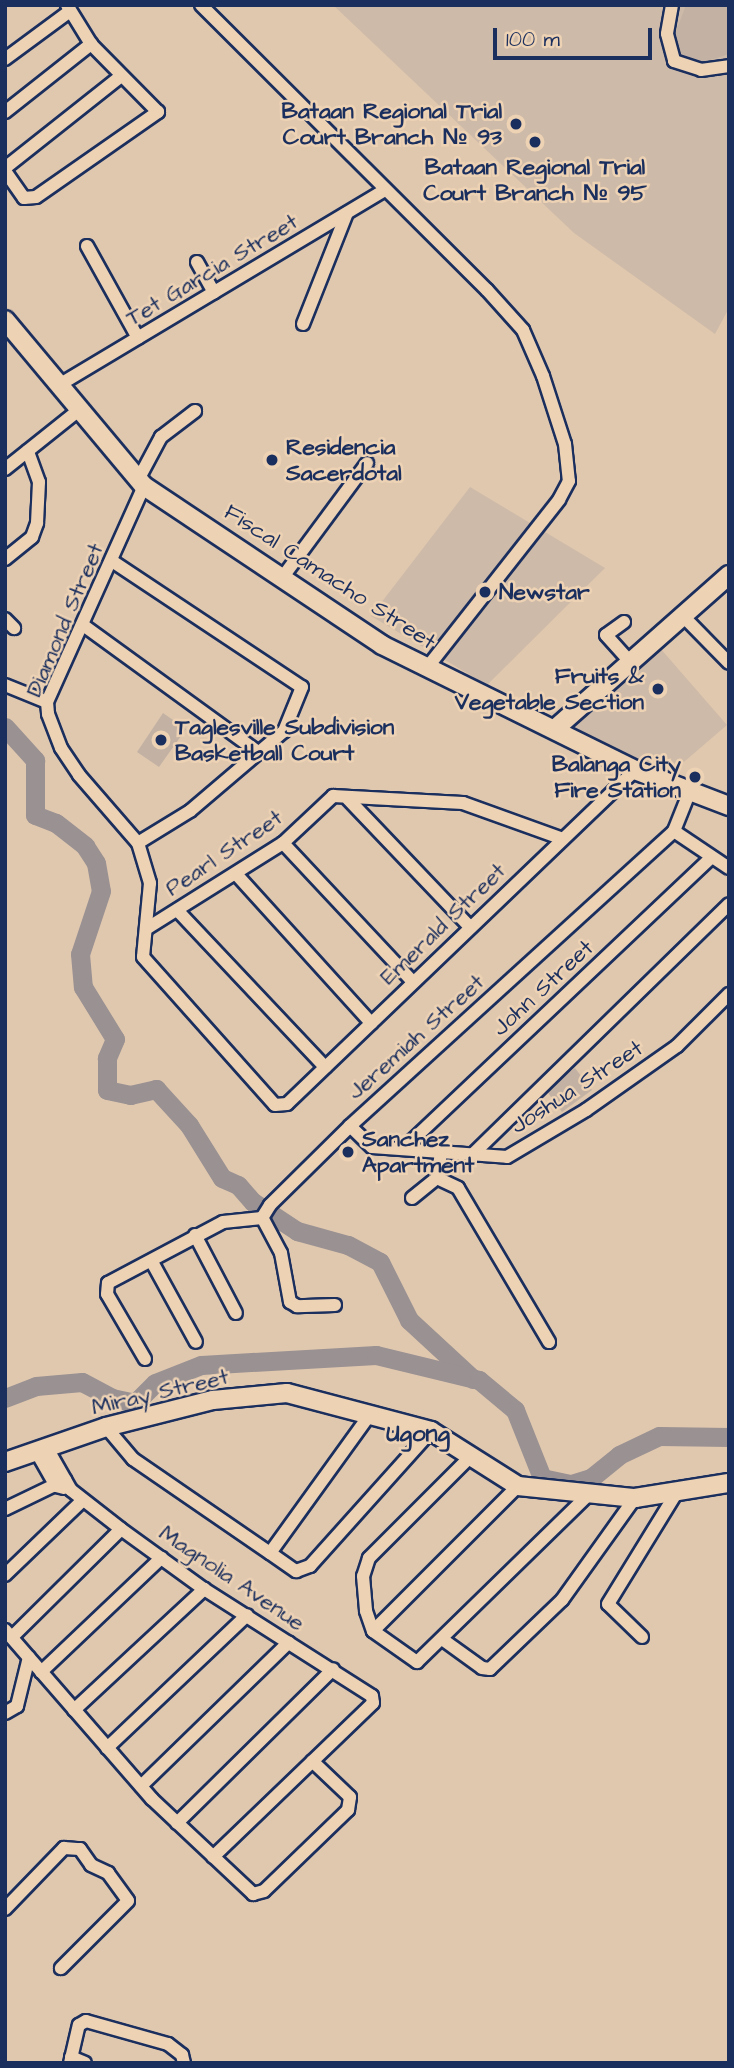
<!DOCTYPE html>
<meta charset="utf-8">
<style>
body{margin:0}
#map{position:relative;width:734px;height:2068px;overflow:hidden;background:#e0c8af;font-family:"Architects Daughter",sans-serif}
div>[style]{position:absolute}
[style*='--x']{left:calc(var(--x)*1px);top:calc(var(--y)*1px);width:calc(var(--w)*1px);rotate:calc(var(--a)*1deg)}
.built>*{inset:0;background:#cebaa8}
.green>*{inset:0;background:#c3b2a3}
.river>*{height:19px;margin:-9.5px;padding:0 9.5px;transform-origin:9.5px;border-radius:9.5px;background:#9a9192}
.roads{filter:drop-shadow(2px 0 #1b2f5e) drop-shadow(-2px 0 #1b2f5e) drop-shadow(0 2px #1b2f5e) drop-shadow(0 -2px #1b2f5e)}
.street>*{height:12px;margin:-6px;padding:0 6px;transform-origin:6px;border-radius:6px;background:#edd2b4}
.secondary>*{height:18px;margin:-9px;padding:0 9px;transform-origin:9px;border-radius:9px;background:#edd2b4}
.dots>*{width:19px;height:19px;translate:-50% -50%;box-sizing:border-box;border:4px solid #edd2b4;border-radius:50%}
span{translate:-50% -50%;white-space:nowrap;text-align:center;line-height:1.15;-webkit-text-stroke:5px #edd2b4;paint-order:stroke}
.poi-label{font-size:23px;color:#1b2f5e;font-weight:700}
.right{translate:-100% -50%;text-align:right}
.left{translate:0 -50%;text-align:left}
.street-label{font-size:23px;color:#1b2f5e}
.neighbourhood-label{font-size:24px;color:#1b2f5e;font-weight:700}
.frame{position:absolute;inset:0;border:7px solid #1b2f5e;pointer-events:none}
.scale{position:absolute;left:493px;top:28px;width:159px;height:32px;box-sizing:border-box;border:4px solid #1b2f5e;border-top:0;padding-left:9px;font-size:21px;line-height:24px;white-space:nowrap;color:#1b2f5e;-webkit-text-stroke:5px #edd2b4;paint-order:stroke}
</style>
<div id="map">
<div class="built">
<i style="clip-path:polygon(333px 5px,729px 5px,729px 308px,715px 334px,574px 233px)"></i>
<i style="clip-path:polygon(470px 487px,605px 568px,487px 685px,371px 616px)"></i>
<i style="clip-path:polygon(660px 648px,727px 725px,671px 773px,645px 765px,572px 726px)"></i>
</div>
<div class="green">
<i style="clip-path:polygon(686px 5px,729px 5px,729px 54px,704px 62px,679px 55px,675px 34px)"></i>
<i style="clip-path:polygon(163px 713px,186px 729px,159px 767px,137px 752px)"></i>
<i style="clip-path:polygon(575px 1068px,592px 1090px,562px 1112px,546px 1090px)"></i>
</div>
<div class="river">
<i style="--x:5;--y:727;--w:45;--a:47.7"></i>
<i style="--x:35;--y:760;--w:55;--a:90"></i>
<i style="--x:35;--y:815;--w:22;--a:21"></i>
<i style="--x:56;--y:823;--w:37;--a:38"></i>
<i style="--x:85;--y:846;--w:20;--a:57"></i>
<i style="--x:96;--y:863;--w:28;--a:80"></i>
<i style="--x:101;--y:891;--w:66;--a:108.4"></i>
<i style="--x:80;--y:954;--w:33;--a:85"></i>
<i style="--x:83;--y:987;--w:61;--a:58.4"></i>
<i style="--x:115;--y:1039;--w:21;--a:113"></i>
<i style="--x:107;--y:1058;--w:32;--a:90"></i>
<i style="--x:107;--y:1090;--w:24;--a:12"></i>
<i style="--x:130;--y:1095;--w:27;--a:-13"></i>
<i style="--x:156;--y:1089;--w:49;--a:47.5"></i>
<i style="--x:189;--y:1125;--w:62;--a:58.1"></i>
<i style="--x:222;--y:1178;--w:17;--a:24"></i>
<i style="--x:238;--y:1185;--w:23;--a:49"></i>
<i style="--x:253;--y:1202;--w:53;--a:33.4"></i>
<i style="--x:297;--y:1231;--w:53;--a:15.4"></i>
<i style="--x:348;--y:1245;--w:36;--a:28"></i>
<i style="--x:380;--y:1262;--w:65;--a:63.4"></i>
<i style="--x:409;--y:1320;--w:87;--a:42.7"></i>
<i style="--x:5;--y:1398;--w:33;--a:-21"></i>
<i style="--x:36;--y:1386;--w:46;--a:-5"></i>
<i style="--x:82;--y:1382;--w:34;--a:28"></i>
<i style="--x:112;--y:1398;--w:24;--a:12"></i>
<i style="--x:135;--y:1403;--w:28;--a:-45"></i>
<i style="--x:155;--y:1383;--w:49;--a:-21.4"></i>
<i style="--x:201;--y:1365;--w:175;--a:-3.3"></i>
<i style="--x:376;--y:1355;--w:106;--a:13.6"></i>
<i style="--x:479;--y:1380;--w:47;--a:39.8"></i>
<i style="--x:515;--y:1410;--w:73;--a:68.3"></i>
<i style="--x:542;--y:1478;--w:30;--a:12"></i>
<i style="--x:571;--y:1484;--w:21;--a:-17"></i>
<i style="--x:591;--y:1478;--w:36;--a:-39"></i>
<i style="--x:619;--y:1455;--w:44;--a:-25.4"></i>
<i style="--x:659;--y:1436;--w:70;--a:0.8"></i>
</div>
<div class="roads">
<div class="street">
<i style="--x:201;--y:5;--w:404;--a:44.9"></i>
<i style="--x:487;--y:290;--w:54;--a:48"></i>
<i style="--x:523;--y:330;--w:50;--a:66.5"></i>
<i style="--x:543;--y:376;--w:71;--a:72.1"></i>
<i style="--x:565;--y:444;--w:37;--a:84"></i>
<i style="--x:569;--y:481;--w:21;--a:118"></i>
<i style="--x:559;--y:500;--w:215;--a:128.2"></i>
<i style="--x:672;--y:5;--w:29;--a:100"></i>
<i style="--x:667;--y:34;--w:28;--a:75"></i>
<i style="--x:674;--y:61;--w:28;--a:18"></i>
<i style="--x:701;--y:70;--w:28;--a:-8"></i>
<i style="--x:5;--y:59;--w:81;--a:-36.4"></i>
<i style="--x:5;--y:112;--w:110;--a:-38.3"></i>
<i style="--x:5;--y:168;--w:147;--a:-38.4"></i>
<i style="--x:5;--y:171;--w:33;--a:55"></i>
<i style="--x:24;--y:198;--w:12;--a:-5"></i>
<i style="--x:36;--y:197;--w:149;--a:-34.9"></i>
<i style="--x:158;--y:112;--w:95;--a:-134.6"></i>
<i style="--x:91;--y:44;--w:46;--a:-121.6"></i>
<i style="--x:87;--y:246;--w:105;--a:61"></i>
<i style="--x:197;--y:262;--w:35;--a:61"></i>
<i style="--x:303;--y:324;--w:119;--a:-68.4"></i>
<i style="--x:59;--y:385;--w:380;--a:-30.9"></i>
<i style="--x:5;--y:469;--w:95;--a:-38.6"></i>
<i style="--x:138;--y:480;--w:49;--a:-61.9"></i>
<i style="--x:161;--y:437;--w:43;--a:-37.4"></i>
<i style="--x:144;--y:486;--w:237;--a:114.2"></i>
<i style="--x:47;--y:702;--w:12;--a:85"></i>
<i style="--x:48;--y:714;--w:36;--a:69"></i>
<i style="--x:61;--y:748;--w:32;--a:56"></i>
<i style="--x:79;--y:775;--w:90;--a:49.1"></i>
<i style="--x:138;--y:843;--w:42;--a:73.3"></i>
<i style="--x:150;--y:883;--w:74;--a:95.4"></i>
<i style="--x:143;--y:957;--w:198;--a:48.3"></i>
<i style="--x:275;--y:1105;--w:12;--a:-5"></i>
<i style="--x:287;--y:1104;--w:482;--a:-43.8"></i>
<i style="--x:5;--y:559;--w:35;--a:-39"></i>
<i style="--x:32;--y:537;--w:15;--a:-70"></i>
<i style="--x:37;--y:523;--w:41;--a:-87.2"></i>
<i style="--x:39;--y:482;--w:33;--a:-110"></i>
<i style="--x:112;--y:561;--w:228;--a:33.6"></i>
<i style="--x:302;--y:687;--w:48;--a:112.2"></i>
<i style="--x:284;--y:731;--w:123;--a:139.6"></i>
<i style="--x:190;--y:811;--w:61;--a:148.4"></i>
<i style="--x:282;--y:578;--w:143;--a:-53.5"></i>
<i style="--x:682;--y:615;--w:67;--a:45.6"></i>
<i style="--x:5;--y:619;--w:13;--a:45"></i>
<i style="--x:624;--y:622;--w:22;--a:144"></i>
<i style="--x:606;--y:635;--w:39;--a:48"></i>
<i style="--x:83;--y:625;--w:216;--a:36"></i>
<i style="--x:5;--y:685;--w:45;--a:22"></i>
<i style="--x:348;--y:799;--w:177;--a:46.4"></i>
<i style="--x:674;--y:831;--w:66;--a:33.9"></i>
<i style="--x:283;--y:843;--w:190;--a:46.9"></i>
<i style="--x:237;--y:875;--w:200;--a:47.8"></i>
<i style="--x:177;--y:910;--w:216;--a:46.7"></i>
<i style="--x:146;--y:929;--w:162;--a:-32.1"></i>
<i style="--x:283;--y:843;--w:69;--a:-43.2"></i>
<i style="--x:333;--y:796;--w:130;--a:3.1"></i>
<i style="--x:463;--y:803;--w:106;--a:19.8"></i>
<i style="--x:350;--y:1126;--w:30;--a:44"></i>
<i style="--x:372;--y:1147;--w:135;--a:4.2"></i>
<i style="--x:507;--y:1157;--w:92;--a:-30.7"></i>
<i style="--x:586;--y:1110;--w:111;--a:-35.1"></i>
<i style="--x:677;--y:1046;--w:74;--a:-45"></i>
<i style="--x:403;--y:1149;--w:425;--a:-43.4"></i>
<i style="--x:472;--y:1155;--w:359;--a:-44.3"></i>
<i style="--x:437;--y:1178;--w:23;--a:25"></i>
<i style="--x:458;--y:1188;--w:179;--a:59.4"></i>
<i style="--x:412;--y:1198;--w:32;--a:-39"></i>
<i style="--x:437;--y:1178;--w:26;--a:-81"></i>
<i style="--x:195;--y:1235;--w:88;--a:62.3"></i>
<i style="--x:152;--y:1262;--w:91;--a:61.2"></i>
<i style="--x:335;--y:1305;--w:38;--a:178"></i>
<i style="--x:297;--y:1306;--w:8;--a:-150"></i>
<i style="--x:290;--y:1302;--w:50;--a:-100.4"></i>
<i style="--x:281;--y:1253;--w:40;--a:-118"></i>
<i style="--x:262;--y:1218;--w:15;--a:-58"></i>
<i style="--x:270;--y:1205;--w:112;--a:-44.6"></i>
<i style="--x:350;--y:1126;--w:438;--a:-42.3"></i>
<i style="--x:674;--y:831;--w:43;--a:-68.2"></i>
<i style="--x:145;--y:1359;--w:75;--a:-120.3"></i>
<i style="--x:107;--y:1294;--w:11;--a:-85"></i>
<i style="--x:108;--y:1283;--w:130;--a:-27.9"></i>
<i style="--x:223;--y:1222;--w:39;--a:-6"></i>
<i style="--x:106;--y:1427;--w:42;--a:49.8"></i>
<i style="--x:133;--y:1459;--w:166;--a:34.5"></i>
<i style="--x:270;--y:1553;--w:168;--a:-54.2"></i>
<i style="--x:47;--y:1448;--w:48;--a:60.3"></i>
<i style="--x:71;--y:1490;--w:63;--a:38"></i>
<i style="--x:121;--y:1529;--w:102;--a:35.9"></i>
<i style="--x:204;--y:1589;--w:199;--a:32.5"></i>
<i style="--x:372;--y:1696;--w:7;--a:82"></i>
<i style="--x:373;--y:1703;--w:222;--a:136.1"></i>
<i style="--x:36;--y:1451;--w:40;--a:60.3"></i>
<i style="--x:56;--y:1486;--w:8;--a:14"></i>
<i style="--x:472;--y:1455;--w:146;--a:135"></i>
<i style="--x:369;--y:1558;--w:19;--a:108"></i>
<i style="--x:363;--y:1576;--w:35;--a:85"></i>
<i style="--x:366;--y:1611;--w:21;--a:71"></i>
<i style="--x:373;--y:1631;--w:54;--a:35.2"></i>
<i style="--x:417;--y:1662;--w:238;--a:-44.3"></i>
<i style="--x:5;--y:1509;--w:67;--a:-25.8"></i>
<i style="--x:270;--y:1553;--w:32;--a:35"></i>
<i style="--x:296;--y:1571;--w:15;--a:-20"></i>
<i style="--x:310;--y:1566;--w:181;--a:-48.1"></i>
<i style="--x:5;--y:1575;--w:108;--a:-43.9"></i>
<i style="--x:5;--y:1630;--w:224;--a:49"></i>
<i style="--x:152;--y:1799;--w:139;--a:43.2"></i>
<i style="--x:253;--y:1894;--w:11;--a:-15"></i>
<i style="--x:264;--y:1891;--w:117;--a:-44"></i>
<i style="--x:348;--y:1810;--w:13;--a:-81"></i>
<i style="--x:350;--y:1797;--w:52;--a:-136.5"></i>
<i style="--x:373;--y:1631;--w:205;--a:-45"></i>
<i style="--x:12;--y:1637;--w:153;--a:-44.7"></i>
<i style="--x:642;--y:1637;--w:47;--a:-135.9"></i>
<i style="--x:608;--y:1604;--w:134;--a:-58.4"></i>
<i style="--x:442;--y:1639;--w:49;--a:35.9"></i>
<i style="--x:482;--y:1668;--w:8;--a:7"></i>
<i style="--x:490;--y:1669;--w:100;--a:-43.8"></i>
<i style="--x:562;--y:1600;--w:125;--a:-54.4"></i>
<i style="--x:41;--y:1672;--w:166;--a:-43.5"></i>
<i style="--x:74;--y:1710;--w:178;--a:-42.9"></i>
<i style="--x:5;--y:1713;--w:14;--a:-30"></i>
<i style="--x:17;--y:1706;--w:50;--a:-76.2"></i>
<i style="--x:107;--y:1748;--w:193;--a:-43.5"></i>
<i style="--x:141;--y:1786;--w:206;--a:-44.2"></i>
<i style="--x:177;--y:1823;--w:219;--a:-44.6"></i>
<i style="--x:5;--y:1909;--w:85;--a:-46"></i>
<i style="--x:64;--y:1848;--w:16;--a:4"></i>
<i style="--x:80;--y:1849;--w:19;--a:55"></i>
<i style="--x:91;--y:1865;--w:19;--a:25"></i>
<i style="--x:108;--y:1873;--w:34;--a:54"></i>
<i style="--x:128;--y:1901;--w:95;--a:135"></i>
<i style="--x:71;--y:2057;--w:15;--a:23"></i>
<i style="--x:70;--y:2063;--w:39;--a:-77"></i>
<i style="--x:79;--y:2025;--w:8;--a:-30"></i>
<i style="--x:86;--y:2021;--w:85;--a:15.7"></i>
<i style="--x:168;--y:2044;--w:18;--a:38"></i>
<i style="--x:182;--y:2055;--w:8;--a:76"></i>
</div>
<div class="secondary">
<i style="--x:5;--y:320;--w:217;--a:50.1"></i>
<i style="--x:144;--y:486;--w:286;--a:33.7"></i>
<i style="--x:382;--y:645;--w:282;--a:26.3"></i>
<i style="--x:635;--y:770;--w:101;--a:21"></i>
<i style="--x:556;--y:728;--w:231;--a:-41.5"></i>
<i style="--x:5;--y:1462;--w:107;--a:-19.1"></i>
<i style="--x:106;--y:1427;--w:110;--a:-14.2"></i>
<i style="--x:213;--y:1400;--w:74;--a:-5.4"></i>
<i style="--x:287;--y:1393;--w:149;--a:14.8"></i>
<i style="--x:431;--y:1431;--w:103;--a:32.3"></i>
<i style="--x:518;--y:1486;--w:118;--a:5.9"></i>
<i style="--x:635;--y:1498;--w:95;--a:-9.1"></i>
</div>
</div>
<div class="dots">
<i style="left:516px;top:124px;background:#1b2f5e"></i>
<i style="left:535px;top:142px;background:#1b2f5e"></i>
<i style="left:272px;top:460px;background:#1b2f5e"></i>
<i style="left:485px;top:592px;background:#1b2f5e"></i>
<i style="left:658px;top:689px;background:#1b2f5e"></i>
<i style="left:161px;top:740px;background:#1b2f5e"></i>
<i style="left:695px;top:777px;background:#1b2f5e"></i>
<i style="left:348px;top:1152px;background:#1b2f5e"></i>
</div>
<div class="poi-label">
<span class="right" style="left:502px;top:124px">Bataan Regional Trial<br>Court Branch № 93</span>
<span style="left:535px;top:180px">Bataan Regional Trial<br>Court Branch № 95</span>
<span class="left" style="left:286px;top:460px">Residencia<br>Sacerdotal</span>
<span class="left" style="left:499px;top:592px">Newstar</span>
<span class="right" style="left:644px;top:689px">Fruits &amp;<br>Vegetable Section</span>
<span class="left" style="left:175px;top:740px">Taglesville Subdivision<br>Basketball Court</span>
<span class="right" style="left:681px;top:777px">Balanga City<br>Fire Station</span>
<span class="left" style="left:362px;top:1152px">Sanchez<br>Apartment</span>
</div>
<div class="street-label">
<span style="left:212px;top:270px;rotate:-31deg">Tet Garcia Street</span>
<span style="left:330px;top:577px;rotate:33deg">Fiscal Camacho Street</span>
<span style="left:65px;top:620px;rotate:-67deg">Diamond Street</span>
<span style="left:224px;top:853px;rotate:-34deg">Pearl Street</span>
<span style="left:443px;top:924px;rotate:-44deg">Emerald Street</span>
<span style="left:543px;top:988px;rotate:-43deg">John Street</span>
<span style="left:416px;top:1037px;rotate:-42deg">Jeremiah Street</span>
<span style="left:577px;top:1087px;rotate:-33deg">Joshua Street</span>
<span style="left:160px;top:1392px;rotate:-13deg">Miray Street</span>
<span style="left:232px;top:1578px;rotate:34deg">Magnolia Avenue</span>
</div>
<div class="neighbourhood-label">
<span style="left:418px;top:1435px">Ugong</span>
</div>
<div class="frame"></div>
<div class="scale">100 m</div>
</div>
